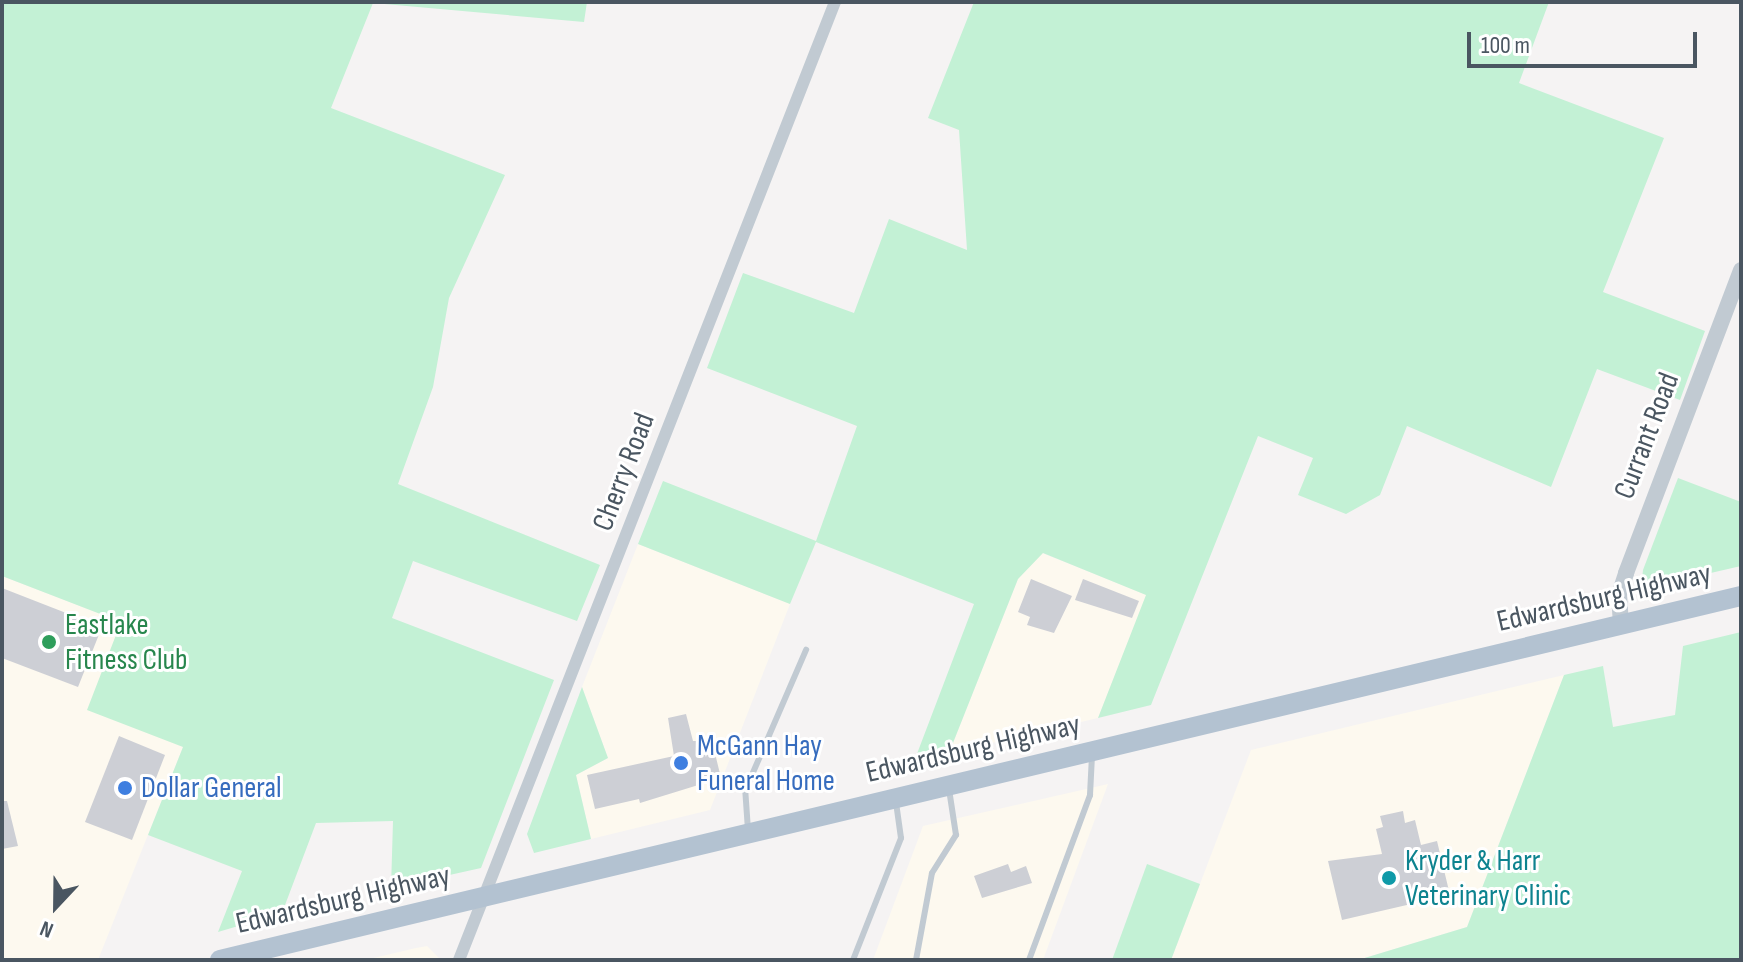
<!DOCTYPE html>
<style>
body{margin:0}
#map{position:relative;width:1743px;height:962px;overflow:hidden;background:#f5f3f3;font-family:"Sofia Sans Condensed",sans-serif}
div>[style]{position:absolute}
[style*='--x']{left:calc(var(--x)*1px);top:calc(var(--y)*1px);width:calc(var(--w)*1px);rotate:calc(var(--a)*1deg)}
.commercial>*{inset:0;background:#fdf9ef}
.green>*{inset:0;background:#c3f1d5}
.building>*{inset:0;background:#cdcfd5}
.service>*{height:6px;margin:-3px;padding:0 3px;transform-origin:3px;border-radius:3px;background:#c1cad2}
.minor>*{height:12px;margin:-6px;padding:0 6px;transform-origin:6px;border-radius:6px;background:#c1cad2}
.tertiary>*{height:16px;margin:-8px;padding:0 8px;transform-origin:8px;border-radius:8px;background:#c1cad2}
.primary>*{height:20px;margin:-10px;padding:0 10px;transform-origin:10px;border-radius:10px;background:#b3c2d1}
.dots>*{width:22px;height:22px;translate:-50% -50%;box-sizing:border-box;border:4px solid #fff;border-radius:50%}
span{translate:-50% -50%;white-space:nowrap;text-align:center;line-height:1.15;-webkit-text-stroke:6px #fff;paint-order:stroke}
.street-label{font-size:30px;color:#4a5661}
.leisure-label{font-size:30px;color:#27864d}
.left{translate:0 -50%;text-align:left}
.shop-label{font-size:30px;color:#366cbe}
.culture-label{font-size:30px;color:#0d838f}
.frame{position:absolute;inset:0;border:4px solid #4a5661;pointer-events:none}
.north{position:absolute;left:16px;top:866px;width:80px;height:80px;-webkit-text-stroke:6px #fff;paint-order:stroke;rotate:202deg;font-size:22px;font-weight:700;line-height:32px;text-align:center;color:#4a5661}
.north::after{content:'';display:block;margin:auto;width:28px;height:36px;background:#4a5661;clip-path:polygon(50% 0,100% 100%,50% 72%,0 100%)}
.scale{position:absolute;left:1467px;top:32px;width:230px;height:36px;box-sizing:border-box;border:4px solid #4a5661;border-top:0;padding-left:10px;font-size:24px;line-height:28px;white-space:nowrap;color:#4a5661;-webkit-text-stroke:6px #fff;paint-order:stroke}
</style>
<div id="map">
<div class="commercial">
<i style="clip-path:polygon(638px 544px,790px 604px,710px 810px,591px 839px,576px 775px,608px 758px,582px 687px)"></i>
<i style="clip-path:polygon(1042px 553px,1147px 595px,1098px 718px,949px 753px,1018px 579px)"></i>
<i style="clip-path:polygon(2px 576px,122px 622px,183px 747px,98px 960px,2px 960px)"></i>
<i style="clip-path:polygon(1564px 675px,1467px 927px,1358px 960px,1171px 960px,1251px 750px)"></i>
<i style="clip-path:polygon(1108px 784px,1043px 960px,873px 960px,923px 826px)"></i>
<i style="clip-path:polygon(427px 946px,441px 960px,365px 960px,416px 948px)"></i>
</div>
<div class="green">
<i style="clip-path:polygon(2px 2px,587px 2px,584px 22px,373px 3px,331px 108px,505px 175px,449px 298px,433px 387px,398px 484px,600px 565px,577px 621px,413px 561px,392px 618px,554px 680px,481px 868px,391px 888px,393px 821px,316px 823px,282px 913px,218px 932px,242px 871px,148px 835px,183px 747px,87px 710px,121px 622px,2px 576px)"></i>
<i style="clip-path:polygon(974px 2px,1549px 2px,1519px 83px,1664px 138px,1603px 292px,1705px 331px,1680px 400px,1597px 369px,1551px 487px,1407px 426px,1380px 495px,1346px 514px,1298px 495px,1313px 458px,1258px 436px,1151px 705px,1098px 718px,1146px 595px,1043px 553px,1018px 579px,949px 753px,915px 759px,974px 604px,816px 542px,790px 604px,638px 544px,663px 481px,816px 541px,857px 426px,707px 368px,743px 273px,854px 313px,889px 219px,967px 250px,959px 130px,928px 118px)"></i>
<i style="clip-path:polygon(1678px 478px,1741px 502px,1741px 566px,1650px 587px,1642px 579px,1643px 570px)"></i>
<i style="clip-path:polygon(1741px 632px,1741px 960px,1358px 960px,1467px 927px,1564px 675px,1603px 666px,1613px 727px,1675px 715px,1683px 646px)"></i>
<i style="clip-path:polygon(582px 687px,608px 758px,576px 775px,591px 839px,534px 853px,527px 834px)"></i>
<i style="clip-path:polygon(1147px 864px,1200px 884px,1171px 960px,1112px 960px)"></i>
</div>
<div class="building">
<i style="clip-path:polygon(1031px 579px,1072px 596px,1054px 633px,1027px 625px,1030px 617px,1018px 612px)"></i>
<i style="clip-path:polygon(1083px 579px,1139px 601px,1132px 618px,1075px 600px)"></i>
<i style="clip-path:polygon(2px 588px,102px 627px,78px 687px,2px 658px)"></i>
<i style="clip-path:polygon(686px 714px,693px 741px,712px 741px,721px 778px,640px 803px,639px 799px,595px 809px,587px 775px,674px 756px,668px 718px)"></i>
<i style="clip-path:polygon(119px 736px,165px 755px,132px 840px,85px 822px)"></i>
<i style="clip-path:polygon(2px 801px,7px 801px,18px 846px,2px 849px)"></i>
<i style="clip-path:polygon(1403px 811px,1405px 823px,1415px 820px,1421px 845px,1437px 841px,1450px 895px,1342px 920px,1328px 861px,1382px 854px,1376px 829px,1383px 827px,1380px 816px)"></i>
<i style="clip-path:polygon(1008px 864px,1011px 872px,1026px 866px,1032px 883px,982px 898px,974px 876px)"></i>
</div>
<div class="service">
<i style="--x:748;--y:830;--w:39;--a:-94"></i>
<i style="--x:745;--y:791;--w:154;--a:-66.6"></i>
<i style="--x:853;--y:960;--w:131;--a:-68.5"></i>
<i style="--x:901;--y:838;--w:37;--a:-98"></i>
<i style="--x:916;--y:960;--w:88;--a:-79.6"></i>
<i style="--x:932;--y:873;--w:45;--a:-57.7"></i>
<i style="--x:956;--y:835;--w:47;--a:-98.7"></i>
<i style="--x:1029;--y:960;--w:176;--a:-69.7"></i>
<i style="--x:1090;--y:795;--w:40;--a:-87.1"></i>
</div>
<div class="minor">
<i style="--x:459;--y:960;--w:1029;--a:-68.57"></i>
</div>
<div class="tertiary">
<i style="--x:1621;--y:624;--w:29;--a:-94"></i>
<i style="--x:1619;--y:595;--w:23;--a:-72"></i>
<i style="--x:1626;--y:573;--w:324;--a:-69.2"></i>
</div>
<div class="primary">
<i style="--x:220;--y:960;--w:1564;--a:-13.46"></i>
</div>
<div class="dots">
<i style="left:49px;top:642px;background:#2e9e5b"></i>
<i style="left:681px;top:763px;background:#3f7fe0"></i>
<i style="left:125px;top:788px;background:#3f7fe0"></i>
<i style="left:1389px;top:878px;background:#0f9aa8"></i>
</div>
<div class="street-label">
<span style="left:1647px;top:436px;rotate:-69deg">Currant Road</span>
<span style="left:624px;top:472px;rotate:-69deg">Cherry Road</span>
<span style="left:1604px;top:598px;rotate:-13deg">Edwardsburg Highway</span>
<span style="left:973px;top:749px;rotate:-13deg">Edwardsburg Highway</span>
<span style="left:343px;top:900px;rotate:-13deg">Edwardsburg Highway</span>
</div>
<div class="leisure-label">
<span class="left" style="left:65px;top:642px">Eastlake<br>Fitness Club</span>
</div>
<div class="shop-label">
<span class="left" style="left:697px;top:763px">McGann Hay<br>Funeral Home</span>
<span class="left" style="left:141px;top:788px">Dollar General</span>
</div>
<div class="culture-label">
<span class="left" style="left:1405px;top:878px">Kryder &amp; Harr<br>Veterinary Clinic</span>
</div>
<div class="frame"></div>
<div class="north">N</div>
<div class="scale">100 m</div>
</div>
